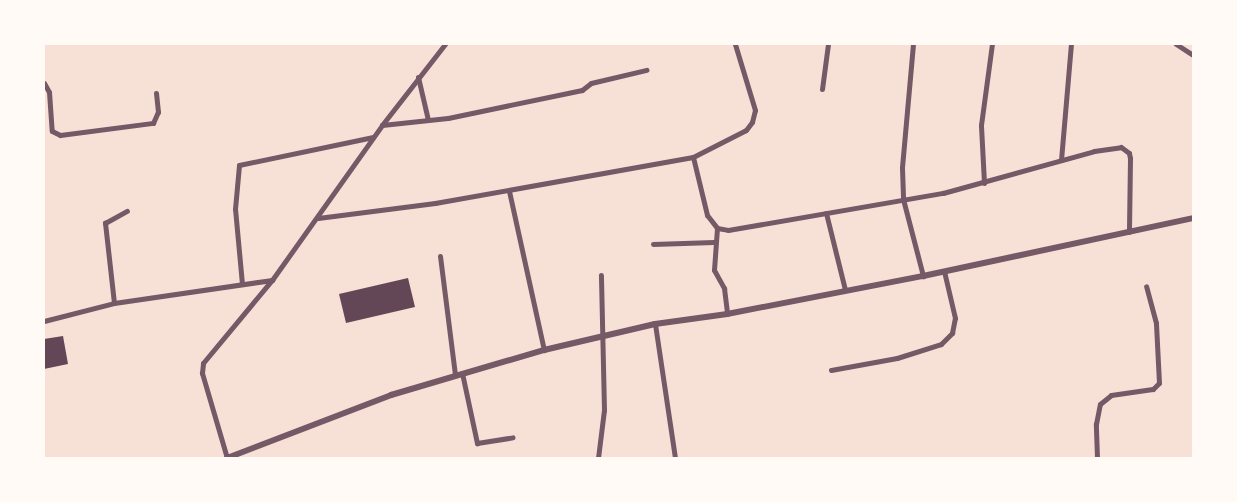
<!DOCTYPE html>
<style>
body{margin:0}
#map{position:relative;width:1237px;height:502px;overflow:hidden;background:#f7e1d7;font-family:Lato,sans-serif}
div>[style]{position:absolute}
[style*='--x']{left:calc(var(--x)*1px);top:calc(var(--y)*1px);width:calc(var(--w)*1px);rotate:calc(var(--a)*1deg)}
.building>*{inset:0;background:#644757}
.minor>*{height:5px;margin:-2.5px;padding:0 2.5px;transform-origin:2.5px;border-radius:2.5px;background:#755966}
.tertiary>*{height:6px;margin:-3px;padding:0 3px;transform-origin:3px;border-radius:3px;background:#755966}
span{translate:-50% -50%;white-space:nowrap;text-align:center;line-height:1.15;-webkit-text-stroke:5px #fffaf5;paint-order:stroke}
.frame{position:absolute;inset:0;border:45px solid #fffaf5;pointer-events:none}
</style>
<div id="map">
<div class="building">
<i style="clip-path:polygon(408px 278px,415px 307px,346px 323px,339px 294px)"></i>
<i style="clip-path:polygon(63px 336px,68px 364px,44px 369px,44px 339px)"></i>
</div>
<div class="minor">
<i style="--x:913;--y:44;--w:124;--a:95.1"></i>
<i style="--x:902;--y:168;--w:31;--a:88"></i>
<i style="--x:903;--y:199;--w:80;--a:75.4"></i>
<i style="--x:1176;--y:44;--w:20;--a:33"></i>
<i style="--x:418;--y:77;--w:44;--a:76.9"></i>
<i style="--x:44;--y:83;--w:10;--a:61"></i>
<i style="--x:49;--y:92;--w:39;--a:86"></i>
<i style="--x:52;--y:131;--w:9;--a:27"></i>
<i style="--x:60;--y:135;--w:94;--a:-7.4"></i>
<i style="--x:153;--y:123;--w:12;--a:-66"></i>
<i style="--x:158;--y:112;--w:19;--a:-96"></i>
<i style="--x:822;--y:89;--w:45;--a:-82.4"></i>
<i style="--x:382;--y:125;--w:66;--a:-6.1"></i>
<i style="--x:448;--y:118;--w:137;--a:-11.8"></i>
<i style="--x:582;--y:90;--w:11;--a:-38"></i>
<i style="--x:591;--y:83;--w:57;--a:-13.3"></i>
<i style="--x:693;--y:157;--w:60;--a:76.4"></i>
<i style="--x:707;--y:215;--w:16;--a:52"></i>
<i style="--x:717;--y:228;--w:11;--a:10"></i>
<i style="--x:728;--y:230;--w:218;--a:-9.8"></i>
<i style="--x:943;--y:193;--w:157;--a:-15.5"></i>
<i style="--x:1094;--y:151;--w:27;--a:-8"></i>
<i style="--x:1121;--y:147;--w:10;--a:37"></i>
<i style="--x:1129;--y:153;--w:5;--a:79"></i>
<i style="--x:1130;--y:158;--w:74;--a:90.8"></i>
<i style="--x:1061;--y:160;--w:116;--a:-85.1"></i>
<i style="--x:984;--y:183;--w:58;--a:-93"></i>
<i style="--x:981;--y:125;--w:82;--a:-82.3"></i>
<i style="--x:509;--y:191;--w:163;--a:77.6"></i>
<i style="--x:826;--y:213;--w:79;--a:76.1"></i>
<i style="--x:318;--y:218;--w:118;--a:-7.3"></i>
<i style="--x:435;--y:203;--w:262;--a:-10.1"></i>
<i style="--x:693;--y:157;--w:59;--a:-27"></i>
<i style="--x:746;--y:130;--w:10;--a:-53"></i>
<i style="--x:752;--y:122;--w:12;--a:-76"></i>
<i style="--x:755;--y:110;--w:69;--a:-106.9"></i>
<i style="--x:717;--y:228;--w:42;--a:94.1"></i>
<i style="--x:714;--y:270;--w:21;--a:61"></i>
<i style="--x:724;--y:288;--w:26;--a:83"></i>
<i style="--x:653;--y:244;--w:61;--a:-1.9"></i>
<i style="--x:440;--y:256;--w:120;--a:82.8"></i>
<i style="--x:242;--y:284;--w:75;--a:-95.3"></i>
<i style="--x:235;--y:209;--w:44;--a:-84.8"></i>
<i style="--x:239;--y:165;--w:137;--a:-11.8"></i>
<i style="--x:114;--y:303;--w:81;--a:-96.4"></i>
<i style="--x:105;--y:223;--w:25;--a:-29"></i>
<i style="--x:44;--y:321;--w:72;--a:-14.4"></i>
<i style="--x:114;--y:303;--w:160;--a:-8.3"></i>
<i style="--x:655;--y:324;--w:135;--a:81.5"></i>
<i style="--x:831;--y:370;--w:67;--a:-10.3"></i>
<i style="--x:897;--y:358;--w:46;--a:-17.7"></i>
<i style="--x:941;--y:344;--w:16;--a:-45"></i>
<i style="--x:952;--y:333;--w:15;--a:-79"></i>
<i style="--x:955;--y:318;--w:48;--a:-103.2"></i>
<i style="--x:462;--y:373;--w:72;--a:77.9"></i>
<i style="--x:477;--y:443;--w:36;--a:-9"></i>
<i style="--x:227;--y:458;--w:89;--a:-106.4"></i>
<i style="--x:202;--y:373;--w:10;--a:-84"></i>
<i style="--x:203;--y:363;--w:108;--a:-50.3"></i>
<i style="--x:272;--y:280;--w:190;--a:-54.6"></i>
<i style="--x:382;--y:125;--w:103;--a:-52.1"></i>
<i style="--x:598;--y:458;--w:48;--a:-82.9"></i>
<i style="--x:604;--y:410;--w:135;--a:-91.3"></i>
<i style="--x:1097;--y:458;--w:34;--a:-92"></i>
<i style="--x:1096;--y:424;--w:20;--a:-79"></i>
<i style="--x:1100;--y:404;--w:14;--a:-39"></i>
<i style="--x:1111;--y:395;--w:42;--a:-8.1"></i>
<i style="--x:1153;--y:389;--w:8;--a:-45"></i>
<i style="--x:1159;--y:383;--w:60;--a:-92.9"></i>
<i style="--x:1156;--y:323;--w:38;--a:-105"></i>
</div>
<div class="tertiary">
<i style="--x:227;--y:458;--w:176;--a:-21"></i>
<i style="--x:391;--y:395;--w:159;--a:-16.4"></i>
<i style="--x:544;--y:350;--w:114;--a:-13.2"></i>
<i style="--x:655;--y:324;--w:73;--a:-7.9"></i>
<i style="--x:727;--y:314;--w:200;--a:-11"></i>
<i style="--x:923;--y:276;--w:276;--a:-12.1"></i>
</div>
<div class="frame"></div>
</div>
